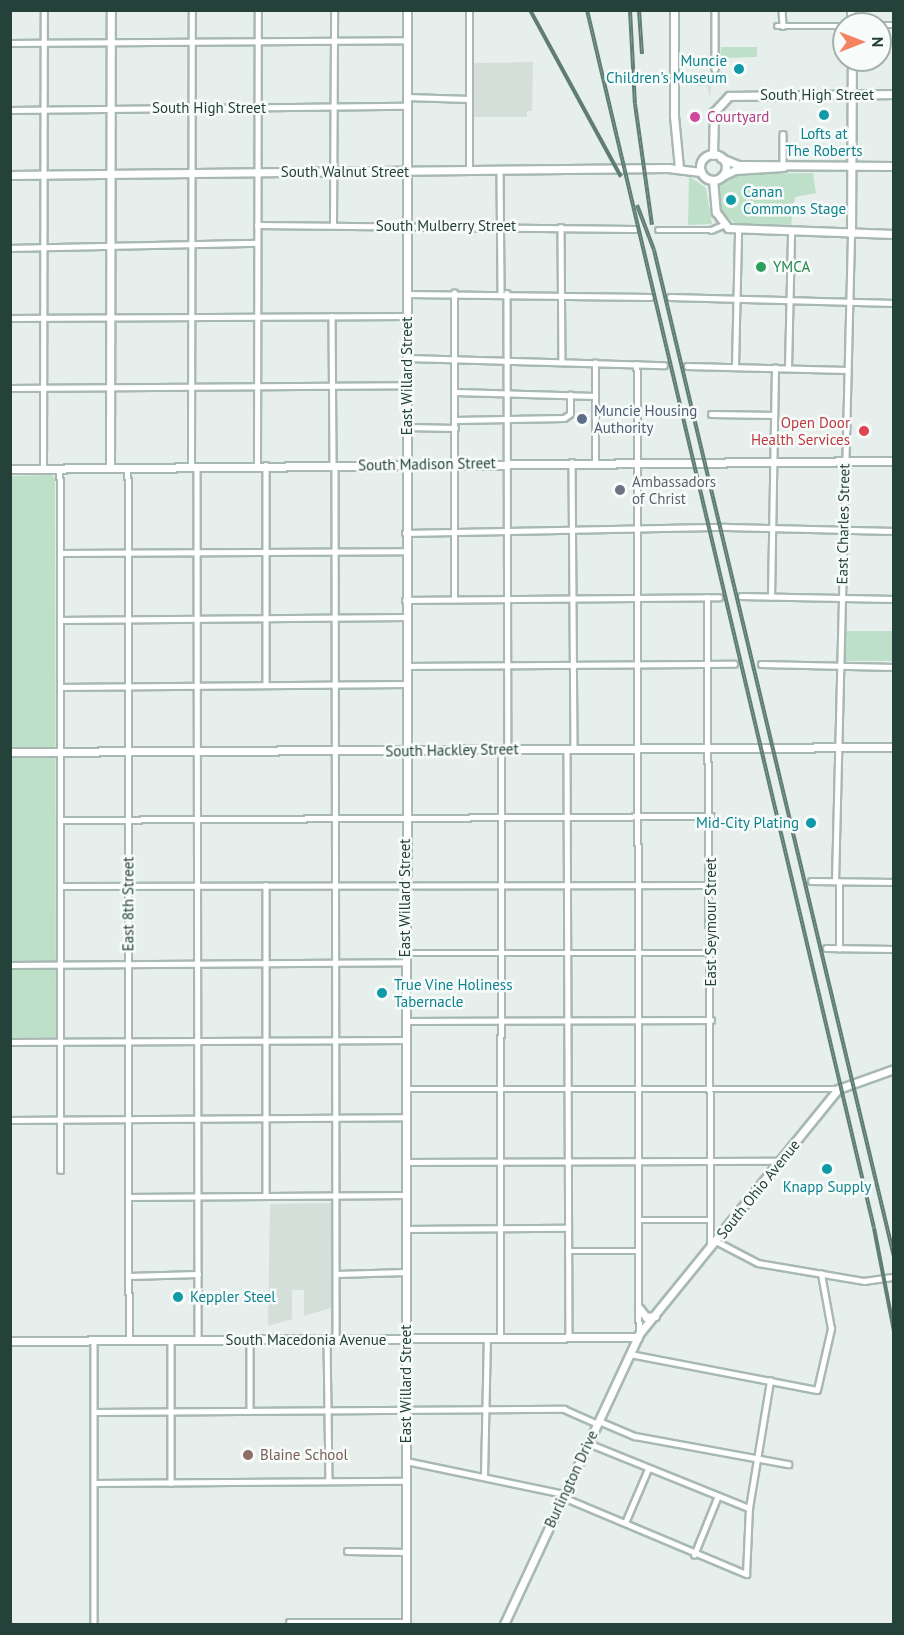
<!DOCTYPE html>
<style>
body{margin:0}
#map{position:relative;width:904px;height:1635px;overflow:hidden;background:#e6efeb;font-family:"PT Sans",sans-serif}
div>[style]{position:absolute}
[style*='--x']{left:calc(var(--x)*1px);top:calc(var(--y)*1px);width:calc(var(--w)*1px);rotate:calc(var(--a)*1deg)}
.built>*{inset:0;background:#d4dfda}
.green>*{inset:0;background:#bfe0c8}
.roads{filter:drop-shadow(2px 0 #a8b8b2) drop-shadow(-2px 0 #a8b8b2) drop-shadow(0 2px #a8b8b2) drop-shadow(0 -2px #a8b8b2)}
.street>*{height:4.5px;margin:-2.25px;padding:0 2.25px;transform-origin:2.25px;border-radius:2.25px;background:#fff}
.secondary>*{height:7px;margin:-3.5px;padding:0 3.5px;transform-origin:3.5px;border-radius:3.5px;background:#fff}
.secondary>.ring{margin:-3.5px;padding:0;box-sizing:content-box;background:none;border:7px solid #fff;border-radius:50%}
.rail>*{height:4px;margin-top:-2px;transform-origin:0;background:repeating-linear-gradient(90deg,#f7fbf9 0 4.5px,#5f7d75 0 9px);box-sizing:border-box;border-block:2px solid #5f7d75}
.dots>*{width:16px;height:16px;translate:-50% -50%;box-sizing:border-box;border:3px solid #f7fbf9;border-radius:50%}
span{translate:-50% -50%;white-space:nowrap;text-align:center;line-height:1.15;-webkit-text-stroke:5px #f7fbf9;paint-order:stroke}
.culture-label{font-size:15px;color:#0d838f}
.right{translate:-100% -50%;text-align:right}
.left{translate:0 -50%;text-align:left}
.street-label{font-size:15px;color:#24423a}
.hotel-label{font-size:15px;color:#b23c85}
.leisure-label{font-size:15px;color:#27864d}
.service-label{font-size:15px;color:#4e5e75}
.health-label{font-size:15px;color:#be3a42}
.worship-label{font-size:15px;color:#5b616d}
.education-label{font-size:15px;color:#785e54}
.frame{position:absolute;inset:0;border:12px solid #24423a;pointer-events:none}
.north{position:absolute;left:832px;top:12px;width:60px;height:60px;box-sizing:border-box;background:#f7fbf9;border:2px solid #a3b1ad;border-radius:50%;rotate:90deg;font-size:16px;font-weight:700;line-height:24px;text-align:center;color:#24423a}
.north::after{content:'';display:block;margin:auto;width:21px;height:27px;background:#f4835f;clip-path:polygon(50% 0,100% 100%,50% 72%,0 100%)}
</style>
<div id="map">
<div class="built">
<i style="clip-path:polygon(533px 62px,532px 111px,527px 111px,527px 117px,474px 117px,474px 63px)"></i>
<i style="clip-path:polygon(708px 73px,708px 81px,724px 81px,724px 86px,711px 86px,710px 98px,707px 86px,686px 86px,686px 74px)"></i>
<i style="clip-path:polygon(332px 1203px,331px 1308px,304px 1316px,304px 1290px,292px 1290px,292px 1319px,268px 1326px,270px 1204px)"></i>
</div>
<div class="green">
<i style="clip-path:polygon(721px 47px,757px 47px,757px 57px,720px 58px)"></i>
<i style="clip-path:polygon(813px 173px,816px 193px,795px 197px,791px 225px,736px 224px,721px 211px,719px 186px,735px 174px)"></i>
<i style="clip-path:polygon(689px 176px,706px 188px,712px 224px,688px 225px)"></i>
<i style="clip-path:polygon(51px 475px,55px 478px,56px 1037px,11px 1038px,10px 476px)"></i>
<i style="clip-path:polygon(846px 631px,893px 631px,893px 661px,845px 661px)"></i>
</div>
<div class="roads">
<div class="street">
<i style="--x:715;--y:10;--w:59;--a:90"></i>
<i style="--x:782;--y:10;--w:16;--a:86"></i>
<i style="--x:880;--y:25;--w:14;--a:0"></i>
<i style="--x:777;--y:26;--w:67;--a:0"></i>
<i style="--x:10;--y:43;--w:397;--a:-0.4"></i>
<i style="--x:407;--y:97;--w:62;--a:1.8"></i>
<i style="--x:10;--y:110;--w:397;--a:-0.6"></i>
<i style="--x:783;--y:134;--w:33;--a:90"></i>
<i style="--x:469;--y:171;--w:161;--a:-90"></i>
<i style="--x:500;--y:171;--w:122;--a:89.5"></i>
<i style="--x:257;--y:225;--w:378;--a:0.6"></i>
<i style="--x:333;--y:225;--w:215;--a:-89.7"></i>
<i style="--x:561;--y:227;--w:135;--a:89.6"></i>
<i style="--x:658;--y:230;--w:53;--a:0"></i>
<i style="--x:711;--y:230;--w:13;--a:-23"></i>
<i style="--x:10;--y:248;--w:247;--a:-1.2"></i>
<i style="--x:507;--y:293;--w:457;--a:89.9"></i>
<i style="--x:407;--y:294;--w:243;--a:0.7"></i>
<i style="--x:670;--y:297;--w:224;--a:1.5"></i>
<i style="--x:332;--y:316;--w:149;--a:89.6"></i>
<i style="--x:10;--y:318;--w:397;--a:-0.3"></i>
<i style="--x:407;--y:358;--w:257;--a:1.6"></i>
<i style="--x:637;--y:364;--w:969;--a:89.88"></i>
<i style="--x:687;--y:366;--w:160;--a:1.4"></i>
<i style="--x:735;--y:367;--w:137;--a:-88.7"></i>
<i style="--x:788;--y:368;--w:135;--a:-88.7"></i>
<i style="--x:10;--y:388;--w:397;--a:-0.4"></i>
<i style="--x:455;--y:392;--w:140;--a:1.6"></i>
<i style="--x:711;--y:414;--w:63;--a:0.9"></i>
<i style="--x:455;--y:420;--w:109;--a:-1.1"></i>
<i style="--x:564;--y:418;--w:7;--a:-34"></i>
<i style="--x:570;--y:414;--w:19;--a:-90"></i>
<i style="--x:407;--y:427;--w:48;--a:1.2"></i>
<i style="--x:572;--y:462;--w:287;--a:89.6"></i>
<i style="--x:595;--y:462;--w:99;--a:-90"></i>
<i style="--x:266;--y:465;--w:220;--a:90"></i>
<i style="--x:335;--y:465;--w:874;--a:89.93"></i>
<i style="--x:257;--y:466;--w:456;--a:-89.9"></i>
<i style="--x:191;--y:467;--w:457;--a:-89.9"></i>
<i style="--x:197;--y:467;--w:873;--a:89.93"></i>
<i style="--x:128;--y:468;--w:872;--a:89.93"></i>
<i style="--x:43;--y:469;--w:459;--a:-89.9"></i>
<i style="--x:60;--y:469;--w:701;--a:89.92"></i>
<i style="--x:405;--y:533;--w:321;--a:-1.1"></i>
<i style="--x:726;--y:527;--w:168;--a:1.4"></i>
<i style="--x:60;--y:553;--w:345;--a:-0.3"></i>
<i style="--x:741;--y:596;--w:153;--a:1.1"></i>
<i style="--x:707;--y:597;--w:648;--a:89.65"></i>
<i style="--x:771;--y:597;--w:229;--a:-89"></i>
<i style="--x:454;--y:599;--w:306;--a:-90"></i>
<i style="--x:405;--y:600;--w:314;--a:-0.5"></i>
<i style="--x:60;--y:620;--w:345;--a:-0.5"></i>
<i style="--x:761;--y:664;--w:133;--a:1.3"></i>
<i style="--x:407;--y:666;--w:327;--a:-0.4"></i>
<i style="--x:60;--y:687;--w:345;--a:-0.5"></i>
<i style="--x:567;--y:749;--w:589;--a:89.81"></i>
<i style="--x:61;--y:820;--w:650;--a:-0.35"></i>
<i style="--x:811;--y:881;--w:83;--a:0.7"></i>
<i style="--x:835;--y:881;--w:647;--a:-88.58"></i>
<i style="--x:266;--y:885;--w:311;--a:90"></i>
<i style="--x:60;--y:886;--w:651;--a:-0.09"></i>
<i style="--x:826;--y:948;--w:68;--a:0.8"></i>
<i style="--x:839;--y:949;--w:67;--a:-90"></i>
<i style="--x:405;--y:953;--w:306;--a:0"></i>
<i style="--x:10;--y:965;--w:395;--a:-0.4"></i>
<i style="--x:405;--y:1021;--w:306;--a:-0.2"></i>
<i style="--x:10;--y:1042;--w:395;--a:-0.3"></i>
<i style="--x:406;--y:1089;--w:432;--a:0"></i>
<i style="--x:10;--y:1120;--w:396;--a:-0.4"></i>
<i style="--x:406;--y:1162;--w:375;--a:-0.2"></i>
<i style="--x:129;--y:1197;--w:277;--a:-0.4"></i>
<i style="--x:639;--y:1220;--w:72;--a:0"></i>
<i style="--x:406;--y:1229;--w:162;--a:-0.4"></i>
<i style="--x:716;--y:1241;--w:47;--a:27.6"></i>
<i style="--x:758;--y:1263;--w:108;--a:9.6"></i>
<i style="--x:864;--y:1281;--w:30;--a:-8"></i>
<i style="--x:568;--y:1251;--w:71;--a:0"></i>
<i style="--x:336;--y:1274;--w:70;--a:-1.6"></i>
<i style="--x:129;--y:1276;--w:69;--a:-1.7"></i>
<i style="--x:500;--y:1338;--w:588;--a:-89.9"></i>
<i style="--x:327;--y:1339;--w:142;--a:89.2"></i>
<i style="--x:171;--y:1340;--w:143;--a:90"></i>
<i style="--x:250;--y:1340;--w:71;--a:90"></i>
<i style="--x:94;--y:1341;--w:283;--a:90"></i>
<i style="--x:630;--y:1354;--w:190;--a:10.9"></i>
<i style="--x:817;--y:1390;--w:63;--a:-77.1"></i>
<i style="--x:831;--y:1329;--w:56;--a:-100.3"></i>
<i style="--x:94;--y:1412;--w:470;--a:-0.4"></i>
<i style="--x:564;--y:1409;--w:36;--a:24"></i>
<i style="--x:599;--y:1421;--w:39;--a:23"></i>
<i style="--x:635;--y:1436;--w:156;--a:10.4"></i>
<i style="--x:588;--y:1443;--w:174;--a:22"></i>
<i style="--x:406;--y:1461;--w:161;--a:11.8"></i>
<i style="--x:484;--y:1477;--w:139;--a:-88.8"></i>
<i style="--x:94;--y:1483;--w:312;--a:-0.4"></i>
<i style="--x:563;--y:1497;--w:199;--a:22.8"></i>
<i style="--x:746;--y:1574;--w:66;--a:-87.4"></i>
<i style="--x:749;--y:1508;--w:129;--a:-80.6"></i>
<i style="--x:625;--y:1523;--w:59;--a:-66.9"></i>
<i style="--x:347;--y:1551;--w:59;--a:1"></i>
<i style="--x:694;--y:1555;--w:61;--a:-68"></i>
<i style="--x:289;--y:1622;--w:117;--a:0"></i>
</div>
<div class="secondary">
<i style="--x:674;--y:10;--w:106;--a:90"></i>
<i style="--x:674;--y:116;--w:52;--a:84.5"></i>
<i style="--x:851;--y:10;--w:14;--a:90"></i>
<i class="ring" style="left:700px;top:154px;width:19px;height:19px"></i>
<i style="--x:713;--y:155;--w:43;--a:-88.7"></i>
<i style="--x:714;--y:112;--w:22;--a:-47"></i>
<i style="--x:729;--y:96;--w:165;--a:-0.7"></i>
<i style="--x:721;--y:158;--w:18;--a:22"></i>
<i style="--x:738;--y:165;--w:156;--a:0.4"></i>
<i style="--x:10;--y:175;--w:658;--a:-0.61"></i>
<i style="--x:668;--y:168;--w:33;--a:7"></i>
<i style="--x:722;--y:176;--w:14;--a:-25"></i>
<i style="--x:735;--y:170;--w:48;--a:-3.6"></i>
<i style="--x:713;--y:180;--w:32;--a:85"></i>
<i style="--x:716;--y:212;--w:20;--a:53"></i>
<i style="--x:728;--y:228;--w:166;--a:2.1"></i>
<i style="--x:851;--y:234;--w:174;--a:-89.7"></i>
<i style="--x:110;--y:468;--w:458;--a:-89.9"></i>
<i style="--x:10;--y:469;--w:884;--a:-0.52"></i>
<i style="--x:10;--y:752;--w:884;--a:-0.32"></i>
<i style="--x:639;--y:1308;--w:11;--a:52"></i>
<i style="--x:646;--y:1317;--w:9;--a:-6"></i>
<i style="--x:10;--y:1341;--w:628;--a:-0.36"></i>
<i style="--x:406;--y:1624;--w:1614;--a:-89.96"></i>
<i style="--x:504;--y:1624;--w:320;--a:-65"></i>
<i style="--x:639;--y:1334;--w:316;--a:-50.9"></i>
<i style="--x:838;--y:1089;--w:59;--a:-19.7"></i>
</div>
</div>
<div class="rail">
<i style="--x:530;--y:10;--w:190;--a:61.4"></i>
<i style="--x:587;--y:10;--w:1251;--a:76.74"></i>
<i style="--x:874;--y:1228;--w:105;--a:79"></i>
<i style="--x:630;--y:10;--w:94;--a:87"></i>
<i style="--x:635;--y:104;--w:122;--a:82"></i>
<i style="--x:639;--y:10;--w:44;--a:86.1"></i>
<i style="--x:637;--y:205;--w:48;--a:69.3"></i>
<i style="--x:654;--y:250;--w:1035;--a:76.59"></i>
</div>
<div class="dots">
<i style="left:739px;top:69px;background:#0f9aa8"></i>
<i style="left:824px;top:115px;background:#0f9aa8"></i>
<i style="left:695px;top:117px;background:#d1479c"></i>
<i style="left:731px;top:200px;background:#0f9aa8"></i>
<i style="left:761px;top:267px;background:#2e9e5b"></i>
<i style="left:582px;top:419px;background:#5c6f8a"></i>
<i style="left:864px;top:431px;background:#e0444e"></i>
<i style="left:620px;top:490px;background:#6b7280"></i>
<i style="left:811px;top:823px;background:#0f9aa8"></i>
<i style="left:382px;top:993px;background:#0f9aa8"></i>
<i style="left:827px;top:1169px;background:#0f9aa8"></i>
<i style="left:178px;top:1297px;background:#0f9aa8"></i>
<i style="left:248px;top:1455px;background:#8d6e63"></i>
</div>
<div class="culture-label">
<span class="right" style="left:727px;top:69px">Muncie<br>Children's Museum</span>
<span style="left:824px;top:142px">Lofts at<br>The Roberts</span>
<span class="left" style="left:743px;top:200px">Canan<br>Commons Stage</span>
<span class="right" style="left:799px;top:823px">Mid-City Plating</span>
<span class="left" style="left:394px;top:993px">True Vine Holiness<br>Tabernacle</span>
<span style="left:827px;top:1187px">Knapp Supply</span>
<span class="left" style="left:190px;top:1297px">Keppler Steel</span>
</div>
<div class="street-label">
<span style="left:817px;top:95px">South High Street</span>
<span style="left:209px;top:108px">South High Street</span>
<span style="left:345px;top:172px">South Walnut Street</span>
<span style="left:446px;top:226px">South Mulberry Street</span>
<span style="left:407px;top:376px;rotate:-90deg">East Willard Street</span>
<span style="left:427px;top:464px;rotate:-1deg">South Madison Street</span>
<span style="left:843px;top:524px;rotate:-89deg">East Charles Street</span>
<span style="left:452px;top:750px;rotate:-1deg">South Hackley Street</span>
<span style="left:405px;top:898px;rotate:-90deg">East Willard Street</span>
<span style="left:128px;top:904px;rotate:-90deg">East 8th Street</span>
<span style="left:711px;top:922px;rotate:-90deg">East Seymour Street</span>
<span style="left:758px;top:1189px;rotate:-51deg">South Ohio Avenue</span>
<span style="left:306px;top:1340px">South Macedonia Avenue</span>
<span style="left:406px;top:1384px;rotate:-90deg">East Willard Street</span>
<span style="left:571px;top:1479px;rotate:-65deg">Burlington Drive</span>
</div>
<div class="hotel-label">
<span class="left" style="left:707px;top:117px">Courtyard</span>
</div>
<div class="leisure-label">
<span class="left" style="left:773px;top:267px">YMCA</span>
</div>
<div class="service-label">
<span class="left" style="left:594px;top:419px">Muncie Housing<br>Authority</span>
</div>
<div class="health-label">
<span class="right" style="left:850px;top:431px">Open Door<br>Health Services</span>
</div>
<div class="worship-label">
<span class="left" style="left:632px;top:490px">Ambassadors<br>of Christ</span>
</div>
<div class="education-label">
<span class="left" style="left:260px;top:1455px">Blaine School</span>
</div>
<div class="frame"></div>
<div class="north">N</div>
</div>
